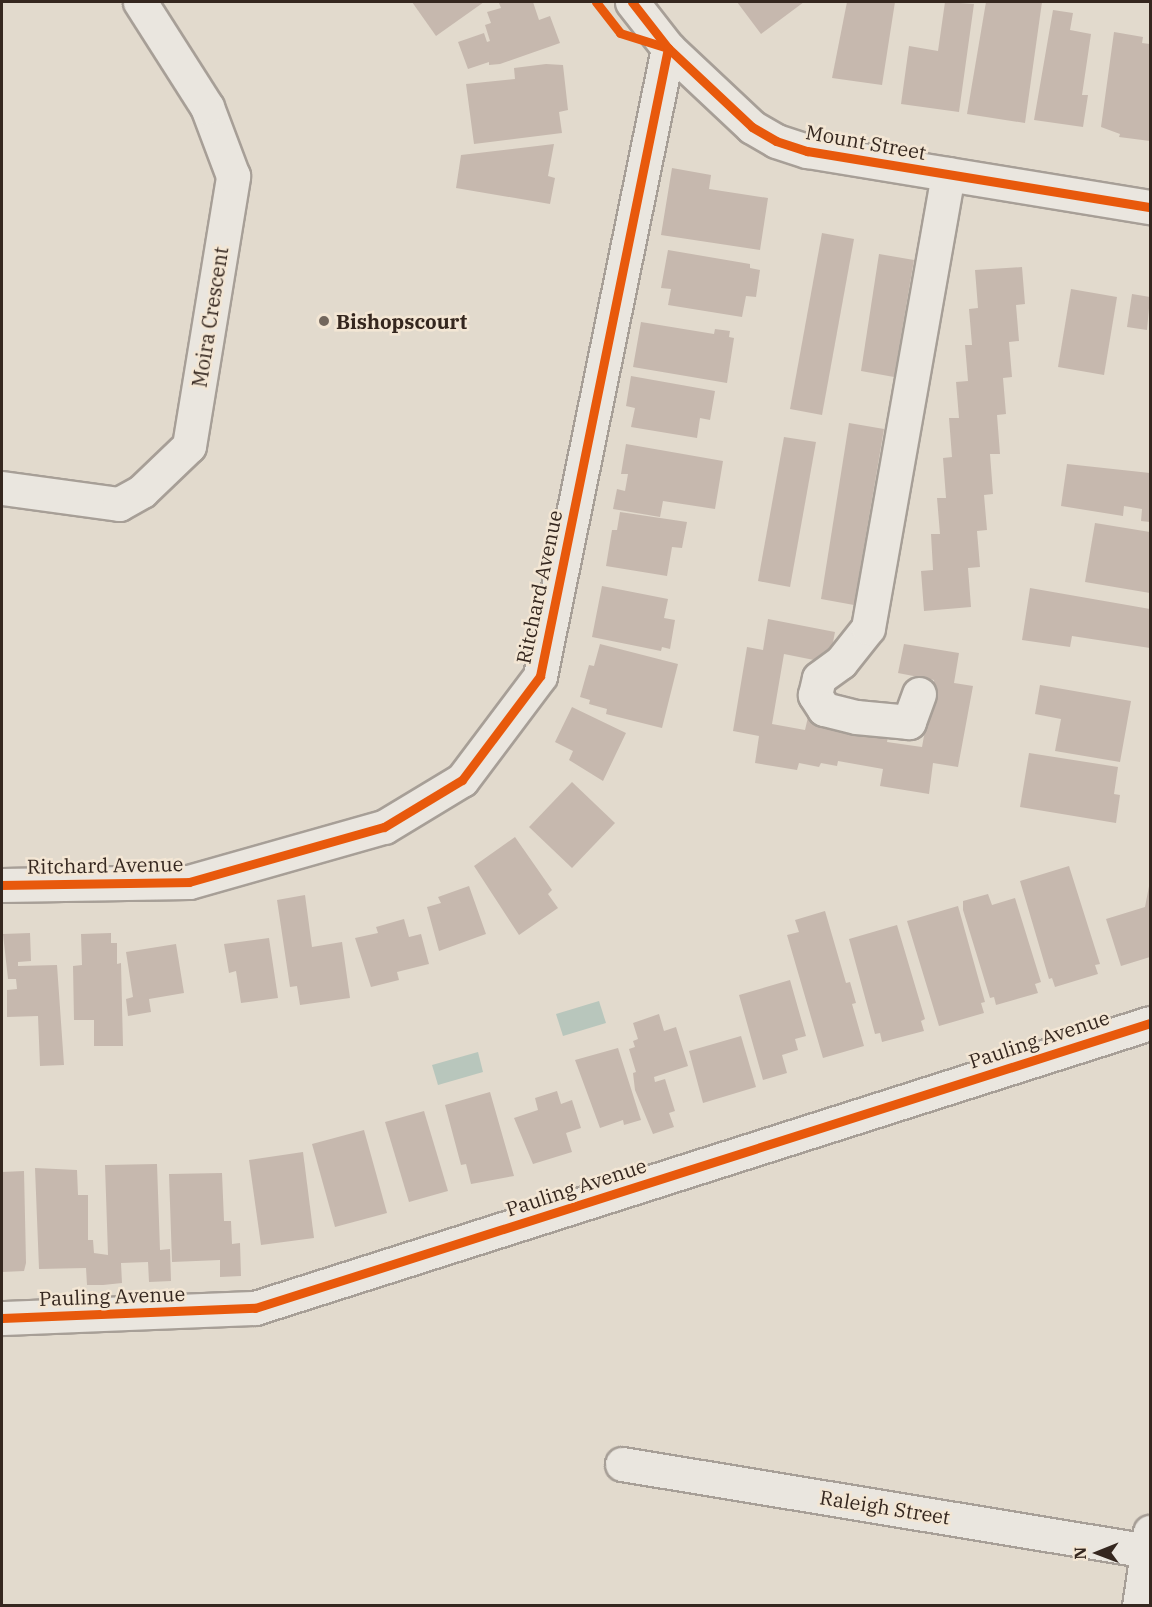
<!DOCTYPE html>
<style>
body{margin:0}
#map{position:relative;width:1152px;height:1607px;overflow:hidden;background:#e2dacd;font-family:"IBM Plex Serif",serif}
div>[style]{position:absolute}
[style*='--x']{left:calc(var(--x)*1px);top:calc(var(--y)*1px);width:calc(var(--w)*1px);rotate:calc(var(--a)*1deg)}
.water>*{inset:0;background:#b8c6bc}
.building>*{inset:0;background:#c6b8ae}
.roads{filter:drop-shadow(2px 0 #a79f97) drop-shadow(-2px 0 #a79f97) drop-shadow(0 2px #a79f97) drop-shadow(0 -2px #a79f97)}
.minor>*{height:33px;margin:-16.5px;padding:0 16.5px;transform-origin:16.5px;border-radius:16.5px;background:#eae6df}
.cycleway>*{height:9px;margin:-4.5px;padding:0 4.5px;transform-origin:4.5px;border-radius:4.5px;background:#e8590c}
.dots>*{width:16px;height:16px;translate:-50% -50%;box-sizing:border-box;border:3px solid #f3e6d4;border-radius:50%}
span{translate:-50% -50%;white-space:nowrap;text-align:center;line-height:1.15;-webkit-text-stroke:5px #f3e6d4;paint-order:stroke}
.street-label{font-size:20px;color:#35271f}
.poi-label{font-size:20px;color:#35271f;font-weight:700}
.left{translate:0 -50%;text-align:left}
.frame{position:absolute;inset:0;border:3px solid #35271f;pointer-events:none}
.north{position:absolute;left:1068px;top:1523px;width:60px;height:60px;-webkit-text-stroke:4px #f3e6d4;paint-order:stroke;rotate:269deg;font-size:16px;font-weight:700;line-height:24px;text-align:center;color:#35271f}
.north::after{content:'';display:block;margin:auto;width:21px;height:27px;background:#35271f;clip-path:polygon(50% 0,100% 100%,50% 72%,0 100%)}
</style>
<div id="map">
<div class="water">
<i style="clip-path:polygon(599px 1001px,606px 1023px,563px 1036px,556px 1014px)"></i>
<i style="clip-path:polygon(478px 1052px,483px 1072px,438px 1085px,432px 1065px)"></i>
</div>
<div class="building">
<i style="clip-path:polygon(412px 2px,484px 2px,436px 36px)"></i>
<i style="clip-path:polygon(533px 2px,539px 20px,550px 16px,560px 43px,500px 64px,489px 65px,489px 62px,468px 69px,458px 42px,484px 33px,487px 42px,490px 41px,485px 25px,491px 23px,487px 12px,501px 8px,499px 3px)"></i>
<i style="clip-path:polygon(737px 2px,804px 2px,761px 34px)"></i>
<i style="clip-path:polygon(847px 2px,895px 2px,882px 85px,832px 78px)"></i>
<i style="clip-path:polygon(945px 2px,974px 4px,959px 112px,901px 104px,909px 46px,938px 51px)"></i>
<i style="clip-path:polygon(986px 2px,1042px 2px,1025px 123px,967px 114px)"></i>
<i style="clip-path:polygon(1053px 10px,1073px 13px,1070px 30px,1091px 34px,1082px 95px,1088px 95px,1083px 127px,1034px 120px)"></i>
<i style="clip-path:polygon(1114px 32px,1143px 37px,1142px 43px,1150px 44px,1150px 141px,1119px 137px,1120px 134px,1101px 127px)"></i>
<i style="clip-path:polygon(546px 64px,563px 65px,568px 110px,559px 112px,562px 133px,474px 144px,466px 84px,515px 79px,514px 68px)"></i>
<i style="clip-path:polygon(554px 144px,548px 176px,555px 178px,550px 204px,456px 188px,461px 155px)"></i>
<i style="clip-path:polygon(672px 168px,711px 175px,709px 189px,768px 198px,760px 250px,661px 235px)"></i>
<i style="clip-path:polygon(822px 233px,854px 239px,822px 415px,790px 409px)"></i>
<i style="clip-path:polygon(668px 250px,750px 264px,750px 268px,760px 270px,756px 297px,746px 296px,742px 317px,668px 305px,671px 289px,661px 288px)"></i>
<i style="clip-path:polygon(879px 254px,914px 260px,894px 377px,861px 371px)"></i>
<i style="clip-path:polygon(1022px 267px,1025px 304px,1016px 305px,1019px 341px,1009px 342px,1012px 377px,1003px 378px,1006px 414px,997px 415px,1000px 454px,990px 454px,993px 494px,984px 495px,987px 530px,977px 531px,980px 567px,968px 568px,971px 607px,924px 611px,921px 571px,933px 570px,931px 534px,940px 534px,937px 498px,946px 498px,943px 458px,952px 457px,949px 418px,959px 418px,956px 382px,968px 381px,965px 345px,972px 345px,969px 309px,978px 308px,975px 270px)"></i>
<i style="clip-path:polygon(1071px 289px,1117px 297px,1104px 375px,1058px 367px)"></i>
<i style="clip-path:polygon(1132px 294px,1150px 297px,1147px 330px,1127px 327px)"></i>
<i style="clip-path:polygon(641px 322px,714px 334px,715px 329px,730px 331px,729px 337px,734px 338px,727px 383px,633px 367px)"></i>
<i style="clip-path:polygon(631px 376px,715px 391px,710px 420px,700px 418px,697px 438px,631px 427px,635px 408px,626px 406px)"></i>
<i style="clip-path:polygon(849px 423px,884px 429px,854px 605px,821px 599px)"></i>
<i style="clip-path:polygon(784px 437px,816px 442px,790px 587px,758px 581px)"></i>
<i style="clip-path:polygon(626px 444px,723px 461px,715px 509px,663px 501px,660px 517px,613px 509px,617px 489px,625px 491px,628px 474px,621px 474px)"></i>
<i style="clip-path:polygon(1067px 464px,1150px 473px,1150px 522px,1141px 521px,1142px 509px,1124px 506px,1123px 516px,1061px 506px)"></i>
<i style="clip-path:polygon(620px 512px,687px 522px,682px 548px,672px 547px,667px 576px,606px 566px,612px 530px,617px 530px)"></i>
<i style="clip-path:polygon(1095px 523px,1150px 532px,1150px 593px,1085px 582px)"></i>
<i style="clip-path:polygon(602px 586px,668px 599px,664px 618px,675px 620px,670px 649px,662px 647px,661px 651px,592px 637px)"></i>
<i style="clip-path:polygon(1030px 588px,1150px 609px,1150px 648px,1072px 636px,1070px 647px,1022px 640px)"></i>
<i style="clip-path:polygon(768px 619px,835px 632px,829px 663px,784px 654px,772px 724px,805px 730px,808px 717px,889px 731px,887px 742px,922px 747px,934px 680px,898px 673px,904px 644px,959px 653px,954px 683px,973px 686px,958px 767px,933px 763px,929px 794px,880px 786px,883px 769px,838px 761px,837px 766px,821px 763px,819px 767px,799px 763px,797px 770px,755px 763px,759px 736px,733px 731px,747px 647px,763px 650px)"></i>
<i style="clip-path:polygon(600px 644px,678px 664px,662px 728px,606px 714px,607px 709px,589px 704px,590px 700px,580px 697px,589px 665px,594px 666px)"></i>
<i style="clip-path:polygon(1040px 685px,1131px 701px,1120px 762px,1055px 751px,1061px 719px,1035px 714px)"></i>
<i style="clip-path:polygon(572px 707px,626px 733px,603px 781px,569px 760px,573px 751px,555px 742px)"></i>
<i style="clip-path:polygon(1029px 753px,1118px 767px,1114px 794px,1120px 795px,1116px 823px,1020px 807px)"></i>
<i style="clip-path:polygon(572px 782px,615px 823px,572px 868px,529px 827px)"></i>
<i style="clip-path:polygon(515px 837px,552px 890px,548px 894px,558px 908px,519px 935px,474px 866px)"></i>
<i style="clip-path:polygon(1069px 866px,1100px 964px,1095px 965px,1098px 974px,1055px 987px,1052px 978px,1049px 979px,1020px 881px)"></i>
<i style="clip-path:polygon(1150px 881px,1150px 957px,1121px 966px,1106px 919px,1145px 907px)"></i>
<i style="clip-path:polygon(469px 886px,486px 934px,439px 951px,427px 907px,441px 903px,438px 897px)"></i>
<i style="clip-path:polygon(988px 894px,992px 905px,1015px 898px,1041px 982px,1035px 984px,1038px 993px,996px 1005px,994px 997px,990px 998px,963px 910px,963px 901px)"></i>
<i style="clip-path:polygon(305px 895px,312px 947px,342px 942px,350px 998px,300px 1005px,297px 986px,290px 987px,277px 900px)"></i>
<i style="clip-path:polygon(958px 906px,985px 1002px,981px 1003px,984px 1013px,939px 1026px,907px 921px)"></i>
<i style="clip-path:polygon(825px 911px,846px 983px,850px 982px,856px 1003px,852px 1004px,864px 1046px,823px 1058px,787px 935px,799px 932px,795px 920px)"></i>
<i style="clip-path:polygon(404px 919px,409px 937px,421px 934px,429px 964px,397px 972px,399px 980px,371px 987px,355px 938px,378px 933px,376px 927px)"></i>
<i style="clip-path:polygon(897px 925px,925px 1019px,921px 1021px,924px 1031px,882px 1042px,880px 1033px,875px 1034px,849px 939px)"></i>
<i style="clip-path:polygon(30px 933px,31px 961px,18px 962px,18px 966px,57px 965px,64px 1065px,40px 1066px,38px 1016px,7px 1017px,7px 990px,17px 989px,16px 979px,8px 979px,3px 934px)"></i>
<i style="clip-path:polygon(111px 933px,111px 943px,117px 943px,117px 964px,121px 963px,123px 1046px,94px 1046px,94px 1020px,74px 1020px,73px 966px,82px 965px,81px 934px)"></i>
<i style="clip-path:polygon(269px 938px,278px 998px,241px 1003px,236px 971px,229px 973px,224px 944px)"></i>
<i style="clip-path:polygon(176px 944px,184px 993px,149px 999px,151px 1012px,128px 1016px,126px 999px,133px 997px,126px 952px)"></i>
<i style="clip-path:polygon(790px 980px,806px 1036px,795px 1039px,798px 1050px,782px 1055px,787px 1073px,763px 1080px,739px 995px)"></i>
<i style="clip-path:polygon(659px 1014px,664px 1031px,676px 1027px,688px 1066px,654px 1077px,655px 1082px,665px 1079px,675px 1111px,669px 1113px,674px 1127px,653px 1134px,635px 1090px,633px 1073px,636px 1072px,629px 1049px,635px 1047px,633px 1041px,638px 1039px,633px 1023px)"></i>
<i style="clip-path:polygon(741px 1036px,756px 1087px,703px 1103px,689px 1051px)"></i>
<i style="clip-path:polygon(618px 1048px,641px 1120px,624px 1125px,623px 1120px,600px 1128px,575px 1060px)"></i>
<i style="clip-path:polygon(557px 1091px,561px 1104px,572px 1100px,581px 1128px,566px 1133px,572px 1152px,533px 1164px,514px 1118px,538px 1110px,535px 1098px)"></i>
<i style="clip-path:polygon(490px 1092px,514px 1176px,471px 1184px,466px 1164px,461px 1165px,445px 1105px)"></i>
<i style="clip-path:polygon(424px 1111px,448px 1191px,409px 1202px,385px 1122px)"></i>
<i style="clip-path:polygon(364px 1130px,387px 1213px,335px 1227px,312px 1144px)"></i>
<i style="clip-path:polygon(303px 1152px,314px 1238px,261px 1245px,249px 1160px)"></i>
<i style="clip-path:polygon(157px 1164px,160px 1250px,170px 1249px,171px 1281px,149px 1282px,148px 1262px,121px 1263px,122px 1283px,103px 1285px,87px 1285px,86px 1268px,39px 1269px,35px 1168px,77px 1170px,78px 1195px,88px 1195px,88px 1240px,93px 1240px,94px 1253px,108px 1255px,105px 1165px)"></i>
<i style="clip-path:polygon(24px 1171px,26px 1263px,24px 1271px,2px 1272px,2px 1172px)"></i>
<i style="clip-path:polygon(222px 1173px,224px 1221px,231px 1221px,232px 1244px,240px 1243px,241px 1276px,220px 1277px,220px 1260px,172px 1262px,169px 1174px)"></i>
</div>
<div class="roads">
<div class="minor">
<i style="--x:632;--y:2;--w:58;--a:52"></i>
<i style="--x:668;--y:48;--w:115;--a:43.2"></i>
<i style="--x:752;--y:127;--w:28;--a:30"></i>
<i style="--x:776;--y:141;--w:33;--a:18"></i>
<i style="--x:807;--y:151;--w:348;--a:9.3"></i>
<i style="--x:2;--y:488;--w:118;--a:7.8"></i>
<i style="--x:119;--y:504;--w:26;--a:-29"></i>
<i style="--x:142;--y:491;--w:65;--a:-43.8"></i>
<i style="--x:189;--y:446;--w:274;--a:-80.7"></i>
<i style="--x:233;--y:176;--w:74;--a:-110.6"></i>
<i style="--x:207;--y:107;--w:125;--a:-122.5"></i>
<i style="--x:919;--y:694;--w:30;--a:110"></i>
<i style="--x:909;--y:722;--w:53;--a:-174.6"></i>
<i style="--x:856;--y:717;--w:33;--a:-166"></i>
<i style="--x:824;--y:709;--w:17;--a:-123"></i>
<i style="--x:815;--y:695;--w:17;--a:-77"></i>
<i style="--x:819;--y:678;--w:27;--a:-36"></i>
<i style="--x:841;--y:662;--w:43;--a:-51.5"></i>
<i style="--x:868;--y:628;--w:461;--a:-80"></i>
<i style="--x:2;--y:885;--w:187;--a:-0.9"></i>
<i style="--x:189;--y:882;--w:203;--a:-15.8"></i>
<i style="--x:384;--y:827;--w:91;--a:-31.1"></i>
<i style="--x:462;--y:780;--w:130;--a:-53.1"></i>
<i style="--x:540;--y:676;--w:641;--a:-78.48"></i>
<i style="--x:2;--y:1318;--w:253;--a:-2.3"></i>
<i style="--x:255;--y:1308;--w:939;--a:-17.66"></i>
<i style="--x:622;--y:1464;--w:533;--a:9.39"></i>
<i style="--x:1139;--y:1606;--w:75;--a:-81.5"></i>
</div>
</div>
<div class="cycleway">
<i style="--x:596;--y:2;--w:39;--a:52"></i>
<i style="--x:620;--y:33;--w:50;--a:17.4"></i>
<i style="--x:632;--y:2;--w:58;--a:52"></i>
<i style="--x:668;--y:48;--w:115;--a:43.2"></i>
<i style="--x:752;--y:127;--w:28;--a:30"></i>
<i style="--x:776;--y:141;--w:33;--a:18"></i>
<i style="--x:807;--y:151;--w:348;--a:9.3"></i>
<i style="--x:2;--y:885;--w:187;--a:-0.9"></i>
<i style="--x:189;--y:882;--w:203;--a:-15.8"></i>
<i style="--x:384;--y:827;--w:91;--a:-31.1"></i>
<i style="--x:462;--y:780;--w:130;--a:-53.1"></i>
<i style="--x:540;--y:676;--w:641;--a:-78.48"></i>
<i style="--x:2;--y:1318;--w:253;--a:-2.3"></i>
<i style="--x:255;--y:1308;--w:939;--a:-17.66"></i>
</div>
<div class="dots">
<i style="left:324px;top:321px;background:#72665c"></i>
</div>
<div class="street-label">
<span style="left:866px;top:142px;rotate:10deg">Mount Street</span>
<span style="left:210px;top:317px;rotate:-81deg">Moira Crescent</span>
<span style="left:539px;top:587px;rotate:-78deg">Ritchard Avenue</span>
<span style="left:105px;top:865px;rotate:-1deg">Ritchard Avenue</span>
<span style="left:1039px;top:1039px;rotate:-18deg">Pauling Avenue</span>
<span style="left:576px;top:1187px;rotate:-18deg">Pauling Avenue</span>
<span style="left:112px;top:1296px;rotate:-2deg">Pauling Avenue</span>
<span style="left:885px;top:1507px;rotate:9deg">Raleigh Street</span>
</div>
<div class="poi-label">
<span class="left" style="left:336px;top:321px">Bishopscourt</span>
</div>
<div class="frame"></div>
<div class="north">N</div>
</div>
